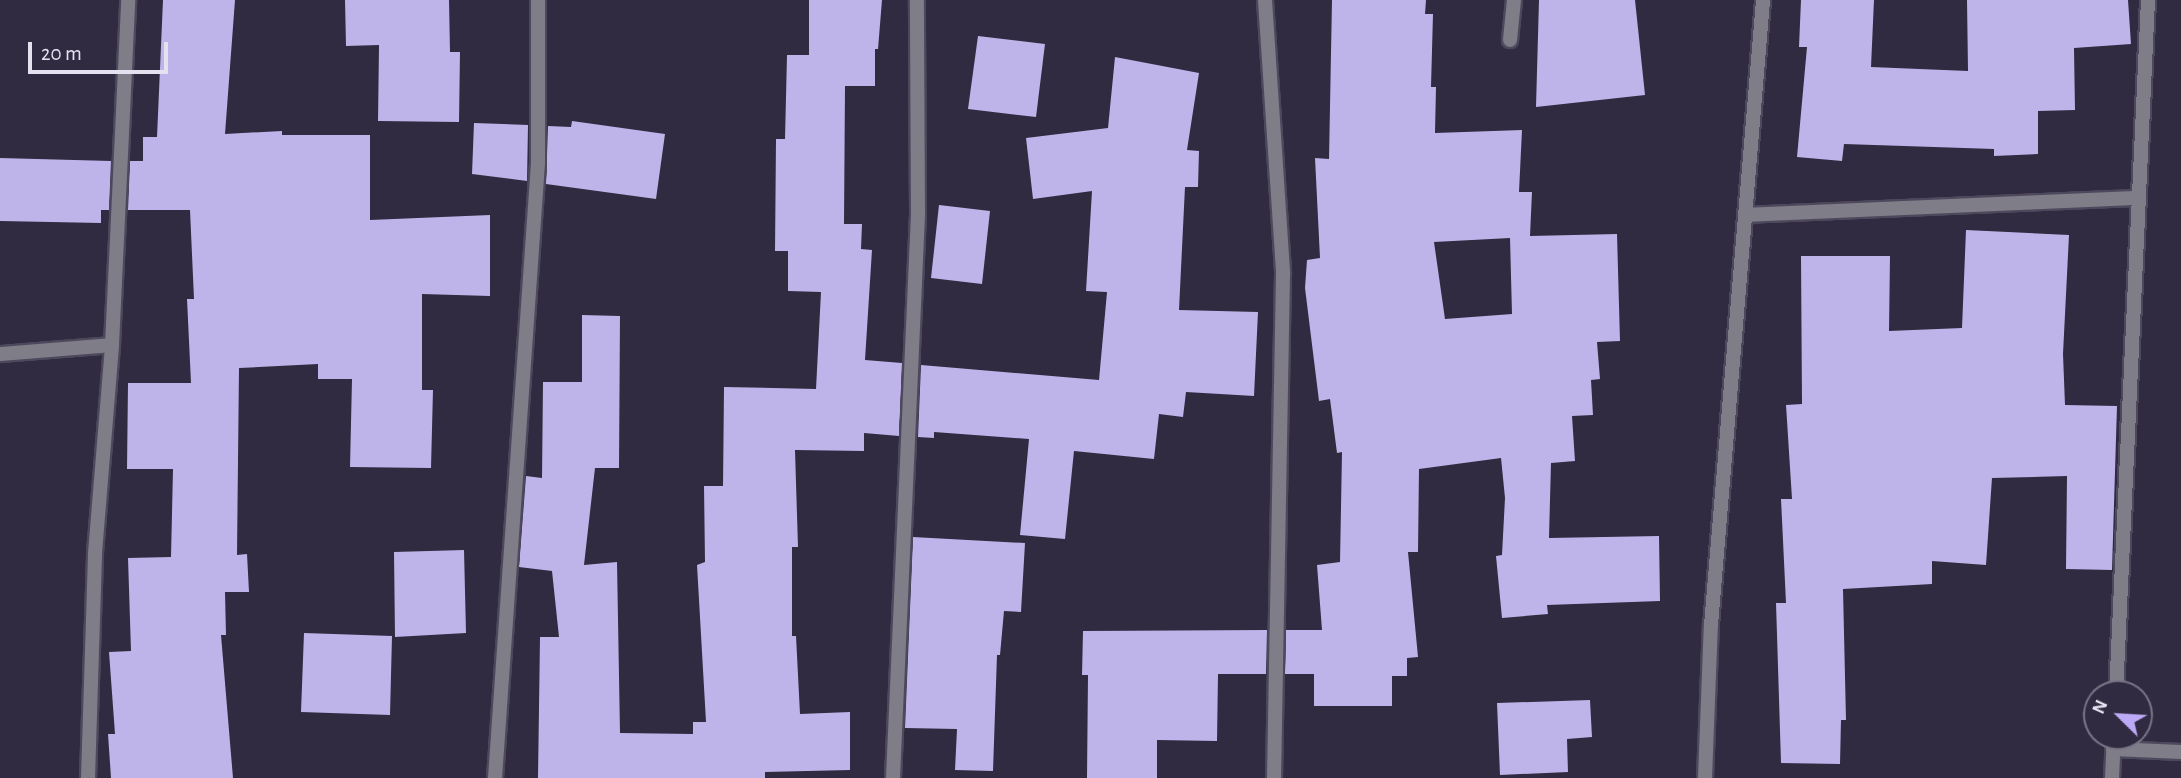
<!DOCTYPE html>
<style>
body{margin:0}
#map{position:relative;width:2181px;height:778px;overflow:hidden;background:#302b40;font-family:"Alegreya Sans",sans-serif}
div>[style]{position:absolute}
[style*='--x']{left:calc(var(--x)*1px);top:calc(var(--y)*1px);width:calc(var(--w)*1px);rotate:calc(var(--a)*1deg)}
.building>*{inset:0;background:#bfb4e9}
.roads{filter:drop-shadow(2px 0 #4d485c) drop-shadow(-2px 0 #4d485c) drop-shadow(0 2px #4d485c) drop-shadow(0 -2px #4d485c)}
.minor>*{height:14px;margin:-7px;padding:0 7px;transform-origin:7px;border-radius:7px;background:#7f7d88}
span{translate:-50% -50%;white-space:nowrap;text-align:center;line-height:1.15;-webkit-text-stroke:7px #302b40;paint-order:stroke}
.north{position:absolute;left:2083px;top:680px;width:70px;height:70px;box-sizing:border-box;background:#302b40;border:2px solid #787486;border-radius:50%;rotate:294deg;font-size:19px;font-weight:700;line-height:28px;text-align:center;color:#e5e2f0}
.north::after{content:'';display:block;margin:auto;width:24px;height:32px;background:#bcaaf6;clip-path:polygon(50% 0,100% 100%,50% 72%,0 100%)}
.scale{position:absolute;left:28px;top:42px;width:140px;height:32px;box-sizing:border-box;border:4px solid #e5e2f0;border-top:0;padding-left:9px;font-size:21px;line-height:24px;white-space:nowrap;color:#e5e2f0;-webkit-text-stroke:5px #302b40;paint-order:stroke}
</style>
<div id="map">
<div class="building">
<i style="clip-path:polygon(163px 0,235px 0,225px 134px,282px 131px,282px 135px,370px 135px,370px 220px,490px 215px,490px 296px,422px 294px,422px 390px,433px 390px,431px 468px,350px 467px,352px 379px,318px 379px,318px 364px,239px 368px,237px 555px,247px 554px,249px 592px,225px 592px,226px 635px,221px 635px,233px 778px,111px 778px,108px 734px,115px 734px,109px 652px,131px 651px,128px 558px,171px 557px,173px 469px,127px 469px,128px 383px,191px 383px,187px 299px,194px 299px,190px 210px,128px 210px,130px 161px,143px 161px,143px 137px,157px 137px)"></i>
<i style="clip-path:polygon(345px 0,449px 0,450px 52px,460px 52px,459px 122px,378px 121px,379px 45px,346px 46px)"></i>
<i style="clip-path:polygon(809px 0,882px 0,878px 49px,875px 49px,875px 86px,845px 86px,844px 224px,862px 224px,861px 249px,872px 250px,865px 360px,902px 363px,899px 436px,864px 433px,864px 451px,795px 450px,798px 547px,792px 547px,792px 636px,796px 636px,800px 714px,850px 712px,850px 770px,765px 772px,765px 778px,538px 778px,540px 637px,559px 637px,552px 571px,519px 567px,526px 476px,542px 478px,543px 382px,582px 382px,582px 315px,620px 316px,619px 468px,595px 468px,584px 565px,617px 562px,620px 733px,693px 734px,693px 722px,706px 722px,697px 565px,705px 562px,704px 486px,723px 486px,724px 387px,816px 389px,821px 292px,788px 291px,788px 251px,775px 251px,776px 139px,785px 139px,787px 55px,809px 55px)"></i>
<i style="clip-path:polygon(evenodd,1332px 0,1426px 0,1425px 14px,1433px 14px,1431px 87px,1436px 87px,1435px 133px,1522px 130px,1519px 192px,1532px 192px,1530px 236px,1617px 234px,1620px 341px,1597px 342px,1600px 379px,1591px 380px,1593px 415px,1572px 416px,1575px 461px,1551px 463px,1549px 538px,1659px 536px,1660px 601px,1547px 605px,1548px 614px,1502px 618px,1496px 556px,1502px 555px,1505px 498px,1501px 458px,1419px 469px,1418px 552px,1408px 552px,1418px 657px,1407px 658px,1407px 676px,1392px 676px,1392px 706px,1314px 706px,1314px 674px,1285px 674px,1286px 630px,1322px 630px,1317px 565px,1340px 562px,1342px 452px,1337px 453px,1330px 399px,1319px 401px,1305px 288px,1307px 260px,1320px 258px,1315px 158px,1329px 159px,1332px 0,1510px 238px,1512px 314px,1445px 319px,1434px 242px,1510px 238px)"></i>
<i style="clip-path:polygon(1539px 0,1635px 0,1645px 95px,1536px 107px)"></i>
<i style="clip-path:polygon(1801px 0,1874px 0,1871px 67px,1968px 71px,1967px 0,2128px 0,2131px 44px,2074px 48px,2075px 110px,2038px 111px,2038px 154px,1994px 156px,1994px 149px,1844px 144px,1842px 161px,1797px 157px,1807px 47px,1799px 47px)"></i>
<i style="clip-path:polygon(978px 36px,1045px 44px,1036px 117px,968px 109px)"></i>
<i style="clip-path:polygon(1115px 57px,1199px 73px,1187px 150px,1199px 151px,1198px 187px,1185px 187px,1179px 310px,1258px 312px,1254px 396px,1186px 392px,1183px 417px,1159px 414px,1154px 459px,1074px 451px,1065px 539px,1020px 535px,1029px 439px,934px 432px,934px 438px,918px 437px,921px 365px,1099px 380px,1107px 292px,1086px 291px,1092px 191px,1033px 199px,1026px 138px,1108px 128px)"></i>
<i style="clip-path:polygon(572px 121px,665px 134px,656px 199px,546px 184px,548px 126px,571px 127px)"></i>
<i style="clip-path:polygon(474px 123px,528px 125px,527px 181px,472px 174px)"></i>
<i style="clip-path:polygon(0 158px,111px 161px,109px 210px,101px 210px,101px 223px,0 221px)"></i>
<i style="clip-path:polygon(939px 205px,990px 211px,982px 284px,931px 278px)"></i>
<i style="clip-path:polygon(1966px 230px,2069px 235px,2063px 354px,2065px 405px,2117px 406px,2112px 570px,2066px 569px,2067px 476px,1992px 478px,1986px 565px,1932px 561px,1932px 584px,1843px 589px,1846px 720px,1841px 720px,1840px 764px,1781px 763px,1776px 603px,1786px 603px,1781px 499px,1792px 499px,1786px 405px,1802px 404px,1801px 256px,1890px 256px,1889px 331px,1962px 328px)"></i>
<i style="clip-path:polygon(913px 537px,1025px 543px,1021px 612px,1004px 611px,1000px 655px,997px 655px,993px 771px,955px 770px,957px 729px,905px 728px)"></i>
<i style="clip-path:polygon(464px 550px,466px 633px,395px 637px,394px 552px)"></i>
<i style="clip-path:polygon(1267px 630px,1266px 674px,1218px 674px,1217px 741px,1157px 740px,1157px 778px,1087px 778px,1088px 675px,1082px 675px,1083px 631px)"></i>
<i style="clip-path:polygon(304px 633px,392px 636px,390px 715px,301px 712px)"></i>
<i style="clip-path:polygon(1590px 700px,1592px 737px,1567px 739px,1568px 772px,1500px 775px,1497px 703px)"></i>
</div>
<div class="roads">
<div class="minor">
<i style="--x:1265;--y:0;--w:275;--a:86.2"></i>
<i style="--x:1283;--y:274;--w:504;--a:91.02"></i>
<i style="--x:1510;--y:40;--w:40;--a:-84.3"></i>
<i style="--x:1745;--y:215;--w:394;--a:-2.5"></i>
<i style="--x:0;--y:354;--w:112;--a:-4.6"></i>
<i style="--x:2116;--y:694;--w:695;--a:-87.36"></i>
<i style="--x:2113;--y:749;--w:68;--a:2.5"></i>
<i style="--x:88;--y:778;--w:225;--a:-88.2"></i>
<i style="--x:95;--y:553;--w:209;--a:-85.3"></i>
<i style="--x:112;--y:345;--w:345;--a:-87.3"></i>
<i style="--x:495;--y:778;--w:617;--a:-86"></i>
<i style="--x:538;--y:163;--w:163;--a:-90"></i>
<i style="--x:893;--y:778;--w:565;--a:-87.46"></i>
<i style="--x:918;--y:214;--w:214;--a:-90.3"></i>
<i style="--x:1705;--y:778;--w:153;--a:-87.8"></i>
<i style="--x:1711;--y:625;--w:627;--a:-85.24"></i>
<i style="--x:2112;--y:778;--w:42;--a:-87.3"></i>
</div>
</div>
<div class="north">N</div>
<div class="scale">20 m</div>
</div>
